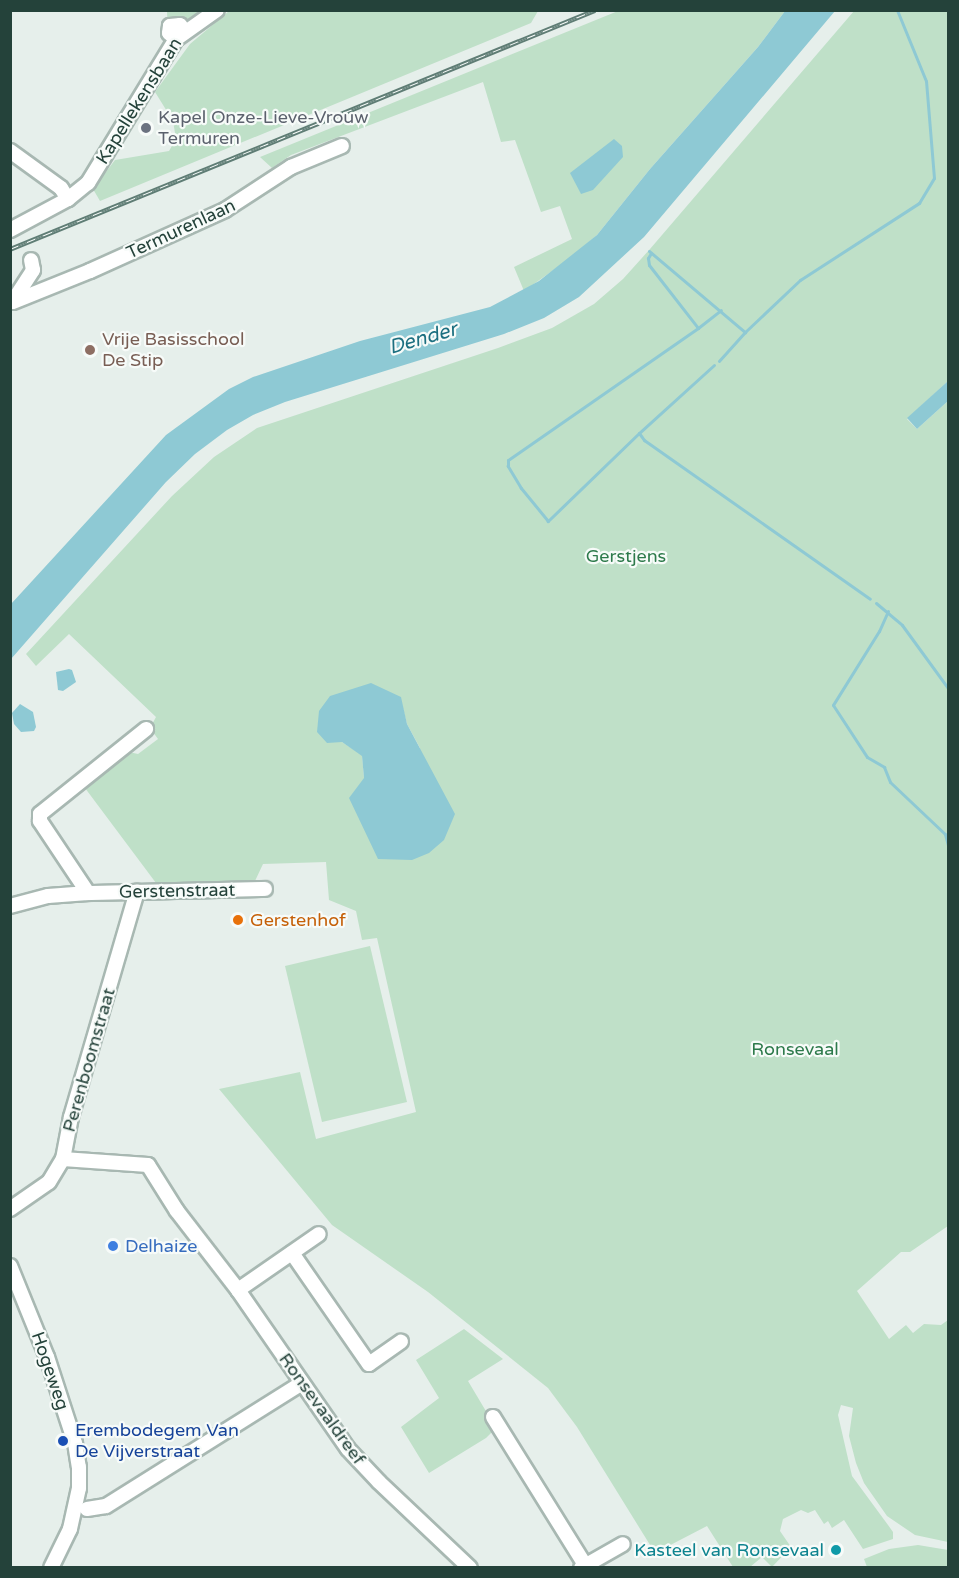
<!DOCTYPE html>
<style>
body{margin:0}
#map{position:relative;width:959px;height:1578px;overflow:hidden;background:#e6efeb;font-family:"Varela Round",sans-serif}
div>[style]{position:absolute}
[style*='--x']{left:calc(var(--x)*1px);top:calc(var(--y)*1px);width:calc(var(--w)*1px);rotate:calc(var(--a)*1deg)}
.green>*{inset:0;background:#bfe0c8}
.water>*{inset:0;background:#8ec9d4}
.stream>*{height:3px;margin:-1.5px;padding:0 1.5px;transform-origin:1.5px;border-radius:1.5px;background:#8ec9d4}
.roads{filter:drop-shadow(2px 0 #a8b8b2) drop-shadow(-2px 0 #a8b8b2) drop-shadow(0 2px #a8b8b2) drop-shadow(0 -2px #a8b8b2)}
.minor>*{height:14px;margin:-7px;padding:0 7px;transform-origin:7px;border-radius:7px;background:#fff}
.rail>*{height:5px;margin-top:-2.5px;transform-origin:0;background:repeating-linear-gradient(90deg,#f7fbf9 0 9px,#5f7d75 0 18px);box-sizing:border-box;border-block:2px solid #5f7d75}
.dots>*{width:16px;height:16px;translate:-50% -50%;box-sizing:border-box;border:3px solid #f7fbf9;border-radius:50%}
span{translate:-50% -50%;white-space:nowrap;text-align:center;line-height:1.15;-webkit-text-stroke:4.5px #f7fbf9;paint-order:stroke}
.street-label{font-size:18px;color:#24423a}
.worship-label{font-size:18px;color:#5b616d}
.left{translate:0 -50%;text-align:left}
.education-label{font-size:18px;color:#785e54}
.park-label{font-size:18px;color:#2d7a4b}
.food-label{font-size:18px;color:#c56008}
.shop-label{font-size:18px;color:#366cbe}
.transit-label{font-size:18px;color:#164399}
.culture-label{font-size:18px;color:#0d838f}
.right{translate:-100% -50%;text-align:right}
.water-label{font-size:20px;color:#1c6f80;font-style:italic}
.frame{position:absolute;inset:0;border:12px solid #24423a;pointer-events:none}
</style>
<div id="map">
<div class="green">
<i style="clip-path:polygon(167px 11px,201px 11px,168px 35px)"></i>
<i style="clip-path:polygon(229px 11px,229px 10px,538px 11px,531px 23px,100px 201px,93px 189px,115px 160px,169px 151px,176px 139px,173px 121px,155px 92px,190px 44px)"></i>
<i style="clip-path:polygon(618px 11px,785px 11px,758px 47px,650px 169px,597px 235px,569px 259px,524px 291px,514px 267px,572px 239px,560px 206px,541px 212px,515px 140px,501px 142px,483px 82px,291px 155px,272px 168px,260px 157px)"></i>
<i style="clip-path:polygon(evenodd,854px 11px,948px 11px,948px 381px,907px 419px,917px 429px,948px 401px,948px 1226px,910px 1252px,901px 1252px,857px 1291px,889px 1339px,906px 1325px,913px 1333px,924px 1324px,941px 1325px,948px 1320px,948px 1542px,915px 1535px,887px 1516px,864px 1483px,856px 1463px,849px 1436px,853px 1408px,841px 1405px,838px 1415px,852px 1476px,888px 1525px,893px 1532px,893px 1539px,863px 1549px,844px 1520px,832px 1528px,828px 1521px,824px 1524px,815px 1510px,808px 1513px,801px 1510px,783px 1519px,780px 1531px,791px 1547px,772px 1567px,762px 1557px,750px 1567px,733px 1567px,707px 1526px,655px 1553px,577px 1427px,548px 1388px,428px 1292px,332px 1225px,219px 1089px,300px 1072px,316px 1139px,416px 1112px,377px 938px,362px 940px,356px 911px,329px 900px,326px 862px,263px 864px,255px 881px,156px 883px,85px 788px,129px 752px,138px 754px,158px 739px,150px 728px,156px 717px,69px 634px,36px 666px,26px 654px,172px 496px,214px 457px,257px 428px,498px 348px,552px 328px,594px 304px,623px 279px,650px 249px,854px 11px,400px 697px,407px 724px,420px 748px,364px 778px,362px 755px,342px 742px,400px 697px)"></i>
<i style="clip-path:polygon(370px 946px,407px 1102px,322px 1122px,285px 966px)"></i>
<i style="clip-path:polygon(464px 1329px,503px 1359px,468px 1381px,496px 1428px,486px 1438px,429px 1473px,401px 1427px,439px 1398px,416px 1360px)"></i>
<i style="clip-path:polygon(918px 1545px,948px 1550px,948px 1567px,867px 1567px,864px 1559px,889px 1549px)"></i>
</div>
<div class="water">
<i style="clip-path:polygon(785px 11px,835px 11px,644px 237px,579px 297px,544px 318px,504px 334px,285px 402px,253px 415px,227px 430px,195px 454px,166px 482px,11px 659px,11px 604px,166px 435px,229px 389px,253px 377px,360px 341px,490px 307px,539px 281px,597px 235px,650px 169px,758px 47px)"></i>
<i style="clip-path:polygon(614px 139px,622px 146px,623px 157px,593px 190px,581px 194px,570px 173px)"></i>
<i style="clip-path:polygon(948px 381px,948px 401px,917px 429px,907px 418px)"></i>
<i style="clip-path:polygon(69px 669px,72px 670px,76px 682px,63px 691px,58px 690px,56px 672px)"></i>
<i style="clip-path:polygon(371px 683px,401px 697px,407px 724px,455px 814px,444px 840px,429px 853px,412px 860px,378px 859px,349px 798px,364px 778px,362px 756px,342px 742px,327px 743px,317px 732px,319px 711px,330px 696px)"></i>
<i style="clip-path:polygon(20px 704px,33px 712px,36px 727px,34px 731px,21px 732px,14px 724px,12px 713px)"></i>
</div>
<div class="stream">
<i style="--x:649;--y:251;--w:126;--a:40.2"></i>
<i style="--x:745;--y:332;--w:39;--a:132"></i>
<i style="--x:651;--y:253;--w:6;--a:121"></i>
<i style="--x:648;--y:258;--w:7;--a:82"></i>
<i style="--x:649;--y:265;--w:80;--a:52.1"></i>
<i style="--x:698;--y:328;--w:29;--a:-38"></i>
<i style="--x:745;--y:332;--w:76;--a:-43.4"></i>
<i style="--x:800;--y:280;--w:142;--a:-32.9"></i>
<i style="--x:919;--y:203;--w:29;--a:-59"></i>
<i style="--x:934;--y:178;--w:97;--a:-94.7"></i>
<i style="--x:926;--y:81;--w:77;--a:-112.2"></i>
<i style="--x:714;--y:365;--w:101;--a:137.8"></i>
<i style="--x:639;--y:433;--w:9;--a:54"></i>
<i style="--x:644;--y:440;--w:276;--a:35.1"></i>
<i style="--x:639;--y:433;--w:127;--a:136"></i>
<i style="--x:548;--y:521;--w:43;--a:-129.3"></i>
<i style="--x:521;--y:488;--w:26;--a:-121"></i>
<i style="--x:508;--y:466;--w:6;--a:-90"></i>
<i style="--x:508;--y:460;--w:231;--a:-34.8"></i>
<i style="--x:876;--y:603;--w:34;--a:40"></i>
<i style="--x:902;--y:625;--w:78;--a:53.9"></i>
<i style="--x:888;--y:611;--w:22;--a:114"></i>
<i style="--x:879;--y:631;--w:87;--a:121.9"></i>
<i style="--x:833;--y:705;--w:62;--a:56.8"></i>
<i style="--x:867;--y:757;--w:20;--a:30"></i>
<i style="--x:884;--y:767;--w:16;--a:68"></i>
<i style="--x:890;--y:782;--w:76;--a:43.4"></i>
<i style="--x:945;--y:834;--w:11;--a:75"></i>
</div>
<div class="roads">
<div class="minor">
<i style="--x:176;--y:39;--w:9;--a:-139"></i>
<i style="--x:169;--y:33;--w:7;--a:-82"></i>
<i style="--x:170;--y:26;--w:10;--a:-6"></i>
<i style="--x:180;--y:25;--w:7;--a:56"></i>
<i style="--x:10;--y:151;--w:63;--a:36"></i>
<i style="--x:61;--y:188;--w:13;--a:58"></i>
<i style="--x:10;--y:230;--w:66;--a:-28.1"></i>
<i style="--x:68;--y:199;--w:26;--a:-39"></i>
<i style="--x:88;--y:183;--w:169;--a:-58.6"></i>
<i style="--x:176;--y:39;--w:50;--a:-35.3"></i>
<i style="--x:13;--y:301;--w:37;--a:-57"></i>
<i style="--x:33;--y:270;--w:10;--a:-101"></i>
<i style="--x:13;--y:302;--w:83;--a:-21.9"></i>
<i style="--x:90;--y:271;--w:148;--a:-24.3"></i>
<i style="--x:225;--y:210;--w:79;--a:-33.1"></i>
<i style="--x:291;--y:167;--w:55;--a:-22.4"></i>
<i style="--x:88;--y:893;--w:87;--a:-123.7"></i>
<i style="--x:40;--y:821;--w:7;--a:-90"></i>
<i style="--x:40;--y:814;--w:136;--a:-38.7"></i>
<i style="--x:10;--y:906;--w:39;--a:-15"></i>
<i style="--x:48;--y:896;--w:40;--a:-4.3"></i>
<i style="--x:88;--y:893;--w:177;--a:-1.3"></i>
<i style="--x:63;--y:1159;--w:85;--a:4"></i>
<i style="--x:148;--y:1165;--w:54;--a:57.8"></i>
<i style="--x:177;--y:1211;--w:100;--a:52.3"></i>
<i style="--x:238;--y:1290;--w:193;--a:55.3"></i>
<i style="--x:348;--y:1449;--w:45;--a:46.8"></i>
<i style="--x:379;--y:1482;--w:125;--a:43.4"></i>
<i style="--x:10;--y:1209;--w:47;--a:-34.7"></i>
<i style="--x:49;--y:1182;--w:27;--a:-59"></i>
<i style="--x:63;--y:1159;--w:43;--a:-79.2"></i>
<i style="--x:71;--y:1117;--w:235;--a:-73.7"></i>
<i style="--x:292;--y:1253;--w:135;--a:55.3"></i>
<i style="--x:369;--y:1364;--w:39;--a:-35"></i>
<i style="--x:10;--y:1266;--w:98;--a:67.9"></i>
<i style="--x:47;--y:1357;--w:90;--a:72"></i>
<i style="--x:75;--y:1443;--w:24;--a:81"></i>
<i style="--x:79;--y:1467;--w:21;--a:90"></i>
<i style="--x:79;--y:1488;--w:42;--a:102.4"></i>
<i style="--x:70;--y:1529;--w:43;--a:116"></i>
<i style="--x:238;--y:1290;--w:98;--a:-34.7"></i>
<i style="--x:493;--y:1417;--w:174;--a:58.1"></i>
<i style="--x:87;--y:1509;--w:19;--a:-9"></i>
<i style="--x:106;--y:1506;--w:231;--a:-32.1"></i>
<i style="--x:581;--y:1568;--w:48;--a:-29.7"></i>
</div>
</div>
<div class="rail">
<i style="--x:10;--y:249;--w:632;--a:-22.22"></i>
</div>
<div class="dots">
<i style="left:146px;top:128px;background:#6b7280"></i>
<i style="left:90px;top:350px;background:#8d6e63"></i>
<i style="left:238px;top:920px;background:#e8710a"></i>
<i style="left:113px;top:1246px;background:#3f7fe0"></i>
<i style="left:63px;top:1441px;background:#1a4fb4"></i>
<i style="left:836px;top:1550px;background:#0f9aa8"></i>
</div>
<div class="street-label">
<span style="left:139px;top:101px;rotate:-58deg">Kapellekensbaan</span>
<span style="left:181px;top:229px;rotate:-25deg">Termurenlaan</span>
<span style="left:177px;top:891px;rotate:-1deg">Gerstenstraat</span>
<span style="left:89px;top:1060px;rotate:-74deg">Perenboomstraat</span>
<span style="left:50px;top:1371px;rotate:71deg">Hogeweg</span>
<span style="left:322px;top:1409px;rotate:54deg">Ronsevaaldreef</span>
</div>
<div class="worship-label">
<span class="left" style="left:158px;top:128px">Kapel Onze-Lieve-Vrouw<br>Termuren</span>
</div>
<div class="education-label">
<span class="left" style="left:102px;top:350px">Vrije Basisschool<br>De Stip</span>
</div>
<div class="park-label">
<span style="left:626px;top:556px">Gerstjens</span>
<span style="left:795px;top:1049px">Ronsevaal</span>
</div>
<div class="food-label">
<span class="left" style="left:250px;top:920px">Gerstenhof</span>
</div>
<div class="shop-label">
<span class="left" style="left:125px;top:1246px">Delhaize</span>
</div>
<div class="transit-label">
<span class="left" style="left:75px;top:1441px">Erembodegem Van<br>De Vijverstraat</span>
</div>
<div class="culture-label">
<span class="right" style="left:824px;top:1550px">Kasteel van Ronsevaal</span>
</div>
<div class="water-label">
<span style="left:423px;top:339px;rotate:-16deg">Dender</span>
</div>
<div class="frame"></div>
</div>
